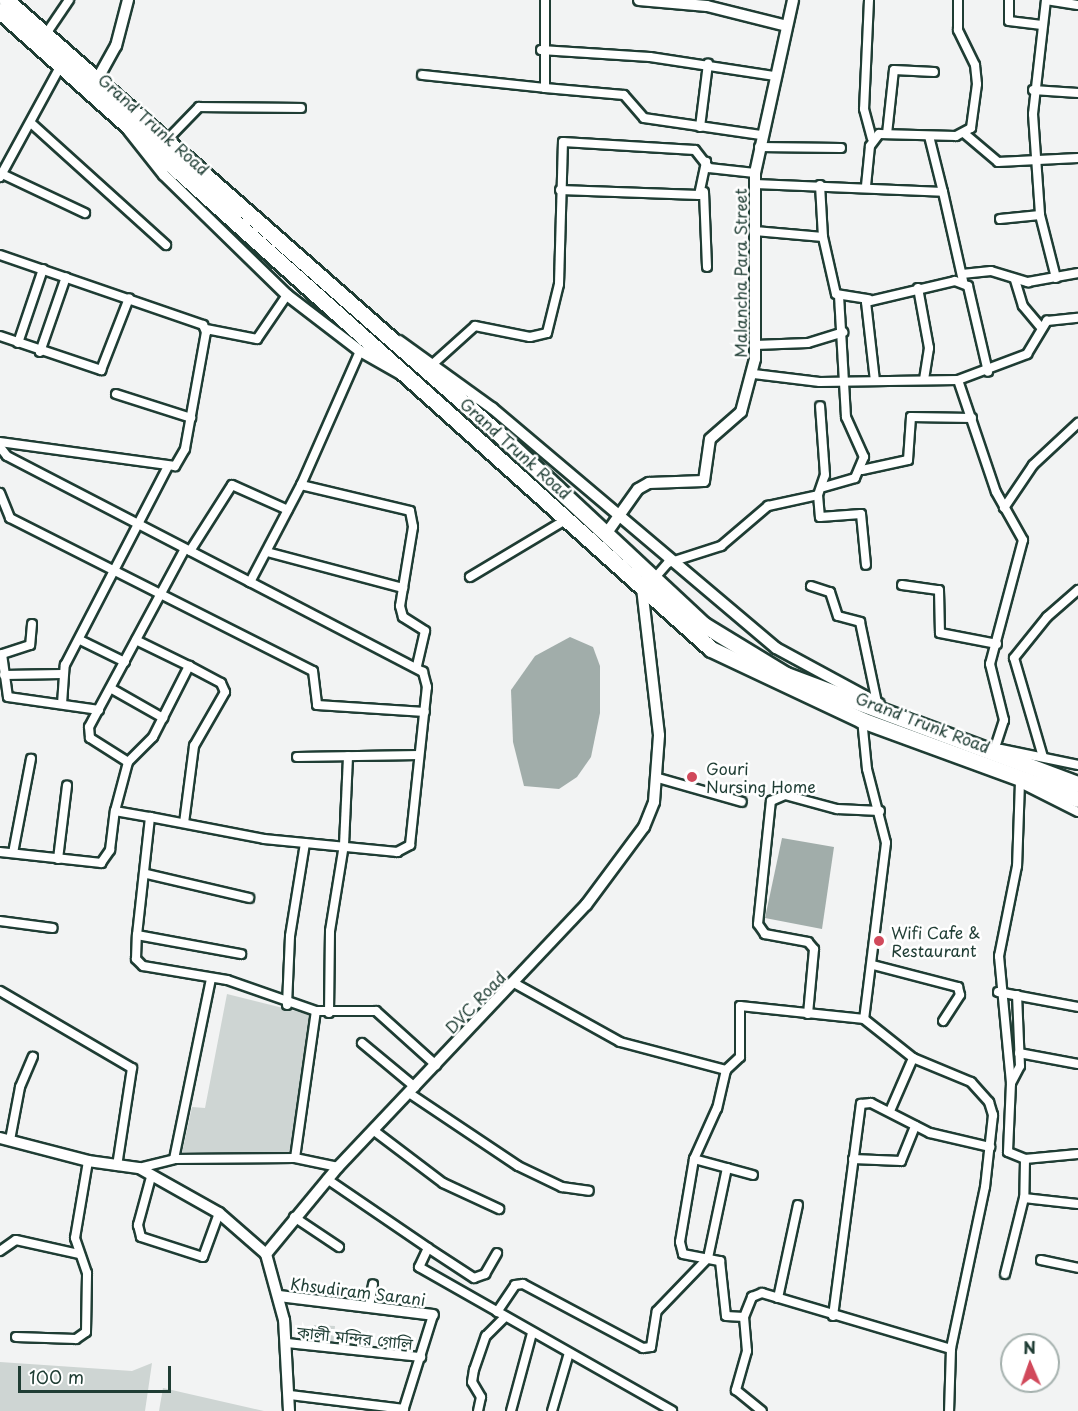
<!DOCTYPE html>
<meta charset="utf-8">
<style>
body{margin:0}
#map{position:relative;width:1078px;height:1411px;overflow:hidden;background:#f2f3f3;font-family:"Playpen Sans","Noto Sans Bengali",sans-serif}
div>[style]{position:absolute}
[style*='--x']{left:calc(var(--x)*1px);top:calc(var(--y)*1px);width:calc(var(--w)*1px);rotate:calc(var(--a)*1deg)}
.green>*{inset:0;background:#ced5d3}
.water>*{inset:0;background:#a1adaa}
.roads{filter:drop-shadow(2px 0 #1f3d34) drop-shadow(-2px 0 #1f3d34) drop-shadow(0 2px #1f3d34) drop-shadow(0 -2px #1f3d34)}
.street>*{height:8px;margin:-4px;padding:0 4px;transform-origin:4px;border-radius:4px;background:#fff}
.secondary>*{height:10px;margin:-5px;padding:0 5px;transform-origin:5px;border-radius:5px;background:#fff}
.highway>*{height:15px;margin:-7.5px;padding:0 7.5px;transform-origin:7.5px;border-radius:7.5px;background:#fff}
.dots>*{width:16px;height:16px;translate:-50% -50%;box-sizing:border-box;border:3px solid #fff;border-radius:50%}
span{translate:-50% -50%;white-space:nowrap;text-align:center;line-height:1.15;-webkit-text-stroke:5px #fff;paint-order:stroke}
.street-label{font-size:16px;color:#1f3d34}
.poi-label{font-size:16px;color:#1f3d34}
.left{translate:0 -50%;text-align:left}
.north{position:absolute;left:1000px;top:1333px;width:60px;height:60px;box-sizing:border-box;background:#fff;border:2px solid #a5b1ae;border-radius:50%;rotate:358deg;font-size:16px;font-weight:700;line-height:24px;text-align:center;color:#1f3d34}
.north::after{content:'';display:block;margin:auto;width:21px;height:27px;background:#d1495b;clip-path:polygon(50% 0,100% 100%,50% 72%,0 100%)}
.scale{position:absolute;left:18px;top:1366px;width:153px;height:27px;box-sizing:border-box;border:3px solid #1f3d34;border-top:0;padding-left:8px;font-size:18px;line-height:21px;white-space:nowrap;color:#1f3d34;-webkit-text-stroke:4px #fff;paint-order:stroke}
</style>
<div id="map">
<div class="green">
<i style="clip-path:polygon(227px 994px,311px 1015px,290px 1154px,182px 1153px,192px 1107px,205px 1108px)"></i>
<i style="clip-path:polygon(314px 1325px,335px 1326px,333px 1346px,313px 1344px)"></i>
<i style="clip-path:polygon(0 1362px,132px 1371px,152px 1363px,145px 1411px,0 1411px)"></i>
<i style="clip-path:polygon(163px 1388px,264px 1411px,159px 1411px)"></i>
</div>
<div class="water">
<i style="clip-path:polygon(570px 637px,593px 647px,600px 666px,600px 713px,591px 757px,577px 777px,559px 789px,524px 786px,513px 742px,511px 690px,535px 656px)"></i>
<i style="clip-path:polygon(782px 838px,834px 847px,822px 929px,765px 918px)"></i>
</div>
<div class="roads">
<div class="street">
<i style="--x:545;--y:0;--w:88;--a:90"></i>
<i style="--x:545;--y:88;--w:79;--a:5.1"></i>
<i style="--x:624;--y:95;--w:30;--a:49"></i>
<i style="--x:644;--y:118;--w:118;--a:8.3"></i>
<i style="--x:869;--y:0;--w:109;--a:92.6"></i>
<i style="--x:864;--y:109;--w:30;--a:75"></i>
<i style="--x:1009;--y:0;--w:21;--a:90"></i>
<i style="--x:1009;--y:21;--w:33;--a:7"></i>
<i style="--x:1046;--y:0;--w:115;--a:96.5"></i>
<i style="--x:1033;--y:114;--w:101;--a:86"></i>
<i style="--x:1040;--y:215;--w:65;--a:75.7"></i>
<i style="--x:1046;--y:0;--w:32;--a:9"></i>
<i style="--x:46;--y:34;--w:41;--a:-55.9"></i>
<i style="--x:541;--y:50;--w:109;--a:3.7"></i>
<i style="--x:650;--y:57;--w:125;--a:8.7"></i>
<i style="--x:422;--y:75;--w:124;--a:6"></i>
<i style="--x:1033;--y:90;--w:45;--a:3.8"></i>
<i style="--x:31;--y:123;--w:182;--a:42.1"></i>
<i style="--x:700;--y:127;--w:64;--a:-82.8"></i>
<i style="--x:887;--y:134;--w:64;--a:-83.8"></i>
<i style="--x:894;--y:70;--w:40;--a:2.9"></i>
<i style="--x:965;--y:134;--w:43;--a:40.3"></i>
<i style="--x:998;--y:162;--w:80;--a:-2.9"></i>
<i style="--x:929;--y:136;--w:58;--a:76"></i>
<i style="--x:167;--y:140;--w:46;--a:-45.9"></i>
<i style="--x:199;--y:107;--w:102;--a:0.6"></i>
<i style="--x:759;--y:147;--w:82;--a:0.7"></i>
<i style="--x:0;--y:173;--w:94;--a:25.2"></i>
<i style="--x:0;--y:177;--w:128;--a:-61.4"></i>
<i style="--x:755;--y:184;--w:188;--a:2.4"></i>
<i style="--x:943;--y:192;--w:91;--a:77.3"></i>
<i style="--x:820;--y:185;--w:52;--a:86.7"></i>
<i style="--x:866;--y:186;--w:40;--a:-84.3"></i>
<i style="--x:870;--y:146;--w:15;--a:-53"></i>
<i style="--x:879;--y:134;--w:77;--a:1.5"></i>
<i style="--x:956;--y:136;--w:17;--a:-28"></i>
<i style="--x:971;--y:128;--w:44;--a:-82.2"></i>
<i style="--x:977;--y:84;--w:19;--a:-96"></i>
<i style="--x:975;--y:65;--w:39;--a:-116"></i>
<i style="--x:958;--y:30;--w:30;--a:-90"></i>
<i style="--x:560;--y:190;--w:139;--a:2.1"></i>
<i style="--x:699;--y:195;--w:34;--a:-78"></i>
<i style="--x:704;--y:192;--w:75;--a:87.7"></i>
<i style="--x:1000;--y:219;--w:40;--a:-5.7"></i>
<i style="--x:755;--y:231;--w:68;--a:5"></i>
<i style="--x:823;--y:237;--w:58;--a:77.2"></i>
<i style="--x:836;--y:294;--w:33;--a:9"></i>
<i style="--x:0;--y:255;--w:215;--a:19"></i>
<i style="--x:203;--y:325;--w:8;--a:67"></i>
<i style="--x:206;--y:332;--w:119;--a:100.2"></i>
<i style="--x:185;--y:449;--w:20;--a:120"></i>
<i style="--x:175;--y:466;--w:177;--a:-172.2"></i>
<i style="--x:962;--y:274;--w:29;--a:-6"></i>
<i style="--x:991;--y:271;--w:39;--a:17"></i>
<i style="--x:1028;--y:282;--w:51;--a:-10.2"></i>
<i style="--x:1015;--y:280;--w:27;--a:73"></i>
<i style="--x:1023;--y:306;--w:26;--a:50"></i>
<i style="--x:918;--y:288;--w:61;--a:79.6"></i>
<i style="--x:929;--y:348;--w:30;--a:99"></i>
<i style="--x:206;--y:329;--w:52;--a:11.1"></i>
<i style="--x:257;--y:339;--w:53;--a:-55.7"></i>
<i style="--x:0;--y:336;--w:107;--a:18.6"></i>
<i style="--x:101;--y:370;--w:77;--a:-68.7"></i>
<i style="--x:18;--y:343;--w:78;--a:-71.3"></i>
<i style="--x:755;--y:345;--w:53;--a:-2.2"></i>
<i style="--x:808;--y:343;--w:37;--a:-17"></i>
<i style="--x:40;--y:352;--w:79;--a:-70.9"></i>
<i style="--x:435;--y:362;--w:54;--a:-42"></i>
<i style="--x:475;--y:326;--w:56;--a:11.3"></i>
<i style="--x:530;--y:337;--w:17;--a:-13"></i>
<i style="--x:547;--y:333;--w:50;--a:-76.2"></i>
<i style="--x:559;--y:284;--w:142;--a:-88.4"></i>
<i style="--x:563;--y:142;--w:132;--a:3.5"></i>
<i style="--x:695;--y:150;--w:23;--a:52"></i>
<i style="--x:709;--y:168;--w:46;--a:6.2"></i>
<i style="--x:754;--y:374;--w:66;--a:6.9"></i>
<i style="--x:820;--y:382;--w:138;--a:-0.8"></i>
<i style="--x:958;--y:380;--w:118;--a:71.3"></i>
<i style="--x:996;--y:492;--w:55;--a:60.6"></i>
<i style="--x:1023;--y:540;--w:128;--a:104.9"></i>
<i style="--x:990;--y:664;--w:58;--a:76"></i>
<i style="--x:1004;--y:720;--w:29;--a:108"></i>
<i style="--x:958;--y:380;--w:74;--a:-20.6"></i>
<i style="--x:1027;--y:354;--w:39;--a:-59"></i>
<i style="--x:1047;--y:321;--w:31;--a:-6"></i>
<i style="--x:875;--y:381;--w:80;--a:-96.5"></i>
<i style="--x:866;--y:302;--w:91;--a:-13.3"></i>
<i style="--x:955;--y:281;--w:14;--a:21"></i>
<i style="--x:968;--y:286;--w:88;--a:76.9"></i>
<i style="--x:116;--y:394;--w:79;--a:17.7"></i>
<i style="--x:0;--y:447;--w:11;--a:52"></i>
<i style="--x:7;--y:456;--w:274;--a:27.4"></i>
<i style="--x:862;--y:470;--w:47;--a:-12.3"></i>
<i style="--x:908;--y:460;--w:43;--a:-86"></i>
<i style="--x:911;--y:417;--w:61;--a:0.9"></i>
<i style="--x:301;--y:485;--w:112;--a:13.4"></i>
<i style="--x:410;--y:511;--w:16;--a:79"></i>
<i style="--x:413;--y:527;--w:80;--a:99.3"></i>
<i style="--x:400;--y:606;--w:11;--a:75"></i>
<i style="--x:403;--y:617;--w:26;--a:32"></i>
<i style="--x:425;--y:631;--w:37;--a:103"></i>
<i style="--x:824;--y:487;--w:32;--a:-16"></i>
<i style="--x:855;--y:478;--w:23;--a:-67"></i>
<i style="--x:864;--y:457;--w:44;--a:-114.2"></i>
<i style="--x:846;--y:417;--w:120;--a:-93.3"></i>
<i style="--x:0;--y:493;--w:27;--a:68"></i>
<i style="--x:10;--y:518;--w:339;--a:26.8"></i>
<i style="--x:313;--y:671;--w:34;--a:83"></i>
<i style="--x:317;--y:705;--w:108;--a:3.7"></i>
<i style="--x:818;--y:495;--w:22;--a:85"></i>
<i style="--x:820;--y:517;--w:41;--a:-4.2"></i>
<i style="--x:861;--y:514;--w:51;--a:84.4"></i>
<i style="--x:1004;--y:508;--w:52;--a:-56"></i>
<i style="--x:1033;--y:465;--w:62;--a:-43"></i>
<i style="--x:190;--y:551;--w:78;--a:-57.5"></i>
<i style="--x:232;--y:485;--w:61;--a:24.1"></i>
<i style="--x:267;--y:552;--w:141;--a:14.8"></i>
<i style="--x:470;--y:577;--w:113;--a:-30.9"></i>
<i style="--x:653;--y:580;--w:23;--a:-49"></i>
<i style="--x:668;--y:563;--w:56;--a:-17.8"></i>
<i style="--x:721;--y:546;--w:62;--a:-40.4"></i>
<i style="--x:768;--y:506;--w:51;--a:-12.4"></i>
<i style="--x:818;--y:495;--w:21;--a:-71"></i>
<i style="--x:825;--y:475;--w:69;--a:-94.1"></i>
<i style="--x:902;--y:585;--w:37;--a:8"></i>
<i style="--x:939;--y:590;--w:43;--a:88.7"></i>
<i style="--x:940;--y:633;--w:58;--a:10.9"></i>
<i style="--x:811;--y:586;--w:20;--a:18"></i>
<i style="--x:830;--y:592;--w:25;--a:72"></i>
<i style="--x:838;--y:616;--w:23;--a:15"></i>
<i style="--x:860;--y:622;--w:83;--a:78.1"></i>
<i style="--x:32;--y:624;--w:21;--a:95"></i>
<i style="--x:30;--y:645;--w:29;--a:162"></i>
<i style="--x:2;--y:654;--w:43;--a:82.1"></i>
<i style="--x:8;--y:697;--w:92;--a:8.1"></i>
<i style="--x:80;--y:640;--w:50;--a:26.1"></i>
<i style="--x:4;--y:675;--w:58;--a:-1"></i>
<i style="--x:112;--y:689;--w:59;--a:29.6"></i>
<i style="--x:62;--y:704;--w:39;--a:-86"></i>
<i style="--x:65;--y:665;--w:222;--a:-62.6"></i>
<i style="--x:862;--y:719;--w:50;--a:84.3"></i>
<i style="--x:867;--y:769;--w:76;--a:75.6"></i>
<i style="--x:886;--y:843;--w:177;--a:97.1"></i>
<i style="--x:864;--y:1019;--w:63;--a:38.5"></i>
<i style="--x:913;--y:1058;--w:63;--a:22.5"></i>
<i style="--x:971;--y:1082;--w:27;--a:48"></i>
<i style="--x:989;--y:1102;--w:14;--a:73"></i>
<i style="--x:993;--y:1115;--w:72;--a:96.3"></i>
<i style="--x:985;--y:1187;--w:166;--a:101.9"></i>
<i style="--x:951;--y:1349;--w:62;--a:91.8"></i>
<i style="--x:1001;--y:749;--w:79;--a:11.7"></i>
<i style="--x:297;--y:757;--w:122;--a:-0.9"></i>
<i style="--x:1043;--y:757;--w:103;--a:-106.3"></i>
<i style="--x:1014;--y:658;--w:53;--a:-51.2"></i>
<i style="--x:1047;--y:617;--w:41;--a:-41.1"></i>
<i style="--x:128;--y:762;--w:35;--a:-45"></i>
<i style="--x:153;--y:737;--w:80;--a:-63.1"></i>
<i style="--x:189;--y:666;--w:59;--a:-153.9"></i>
<i style="--x:658;--y:778;--w:87;--a:15.9"></i>
<i style="--x:1020;--y:782;--w:84;--a:92"></i>
<i style="--x:1017;--y:866;--w:92;--a:101.3"></i>
<i style="--x:999;--y:956;--w:128;--a:84.6"></i>
<i style="--x:1011;--y:1083;--w:69;--a:92.5"></i>
<i style="--x:1008;--y:1152;--w:18;--a:22"></i>
<i style="--x:1025;--y:1159;--w:53;--a:-5.4"></i>
<i style="--x:1024;--y:785;--w:60;--a:26.6"></i>
<i style="--x:115;--y:811;--w:51;--a:-75.1"></i>
<i style="--x:128;--y:762;--w:45;--a:-147.7"></i>
<i style="--x:90;--y:738;--w:11;--a:-95"></i>
<i style="--x:89;--y:727;--w:202;--a:-61.7"></i>
<i style="--x:184;--y:823;--w:78;--a:-82.6"></i>
<i style="--x:194;--y:746;--w:62;--a:-60.1"></i>
<i style="--x:225;--y:692;--w:10;--a:-114"></i>
<i style="--x:221;--y:683;--w:36;--a:-152"></i>
<i style="--x:0;--y:852;--w:102;--a:6.2"></i>
<i style="--x:101;--y:863;--w:16;--a:-55"></i>
<i style="--x:110;--y:850;--w:39;--a:-83"></i>
<i style="--x:115;--y:811;--w:36;--a:10"></i>
<i style="--x:13;--y:853;--w:96;--a:-79.2"></i>
<i style="--x:58;--y:859;--w:74;--a:-83"></i>
<i style="--x:147;--y:874;--w:105;--a:13.2"></i>
<i style="--x:0;--y:921;--w:53;--a:7.5"></i>
<i style="--x:137;--y:935;--w:106;--a:10.4"></i>
<i style="--x:873;--y:965;--w:88;--a:14.5"></i>
<i style="--x:958;--y:987;--w:8;--a:76"></i>
<i style="--x:960;--y:995;--w:31;--a:123"></i>
<i style="--x:514;--y:983;--w:121;--a:29.1"></i>
<i style="--x:620;--y:1042;--w:110;--a:14.8"></i>
<i style="--x:726;--y:1070;--w:19;--a:-43"></i>
<i style="--x:740;--y:1057;--w:51;--a:-90"></i>
<i style="--x:740;--y:1006;--w:125;--a:6"></i>
<i style="--x:0;--y:991;--w:153;--a:30.3"></i>
<i style="--x:132;--y:1068;--w:99;--a:98.7"></i>
<i style="--x:998;--y:992;--w:81;--a:10.6"></i>
<i style="--x:287;--y:1005;--w:69;--a:-87.5"></i>
<i style="--x:290;--y:936;--w:94;--a:-80.8"></i>
<i style="--x:316;--y:1011;--w:60;--a:0"></i>
<i style="--x:376;--y:1011;--w:81;--a:42"></i>
<i style="--x:329;--y:1013;--w:82;--a:-89.3"></i>
<i style="--x:330;--y:931;--w:87;--a:-80.8"></i>
<i style="--x:344;--y:845;--w:89;--a:-87.4"></i>
<i style="--x:808;--y:1014;--w:65;--a:-84.7"></i>
<i style="--x:814;--y:949;--w:9;--a:-131"></i>
<i style="--x:808;--y:942;--w:44;--a:-169.5"></i>
<i style="--x:765;--y:934;--w:12;--a:-125"></i>
<i style="--x:758;--y:924;--w:124;--a:-84"></i>
<i style="--x:771;--y:801;--w:15;--a:-23"></i>
<i style="--x:785;--y:795;--w:54;--a:15.1"></i>
<i style="--x:837;--y:809;--w:43;--a:2.7"></i>
<i style="--x:362;--y:1043;--w:69;--a:39.7"></i>
<i style="--x:1019;--y:1053;--w:60;--a:10.6"></i>
<i style="--x:726;--y:1070;--w:39;--a:103"></i>
<i style="--x:717;--y:1108;--w:56;--a:114.3"></i>
<i style="--x:694;--y:1159;--w:84;--a:99.6"></i>
<i style="--x:680;--y:1242;--w:12;--a:76"></i>
<i style="--x:683;--y:1254;--w:38;--a:11"></i>
<i style="--x:720;--y:1261;--w:55;--a:83.8"></i>
<i style="--x:726;--y:1316;--w:18;--a:3"></i>
<i style="--x:744;--y:1317;--w:22;--a:-68"></i>
<i style="--x:752;--y:1297;--w:11;--a:-22"></i>
<i style="--x:762;--y:1293;--w:197;--a:16.5"></i>
<i style="--x:1011;--y:1083;--w:19;--a:-62"></i>
<i style="--x:1020;--y:1066;--w:71;--a:-92.4"></i>
<i style="--x:409;--y:1093;--w:131;--a:33.8"></i>
<i style="--x:518;--y:1166;--w:49;--a:25.5"></i>
<i style="--x:562;--y:1187;--w:27;--a:8"></i>
<i style="--x:890;--y:1111;--w:58;--a:-66.5"></i>
<i style="--x:373;--y:1130;--w:88;--a:37.1"></i>
<i style="--x:443;--y:1183;--w:62;--a:24.9"></i>
<i style="--x:10;--y:1140;--w:54;--a:-79.3"></i>
<i style="--x:20;--y:1087;--w:33;--a:-67"></i>
<i style="--x:295;--y:1158;--w:148;--a:-81.9"></i>
<i style="--x:316;--y:1011;--w:94;--a:-160.8"></i>
<i style="--x:227;--y:980;--w:85;--a:-170.5"></i>
<i style="--x:143;--y:966;--w:10;--a:-135"></i>
<i style="--x:136;--y:959;--w:24;--a:-88"></i>
<i style="--x:137;--y:935;--w:119;--a:-83.7"></i>
<i style="--x:150;--y:817;--w:116;--a:10.9"></i>
<i style="--x:264;--y:839;--w:134;--a:5.6"></i>
<i style="--x:397;--y:852;--w:15;--a:-28"></i>
<i style="--x:410;--y:845;--w:159;--a:-83.9"></i>
<i style="--x:427;--y:687;--w:16;--a:-105"></i>
<i style="--x:423;--y:672;--w:195;--a:-152.5"></i>
<i style="--x:250;--y:582;--w:110;--a:-62.3"></i>
<i style="--x:301;--y:485;--w:146;--a:-66.2"></i>
<i style="--x:174;--y:1159;--w:184;--a:-78.4"></i>
<i style="--x:694;--y:1159;--w:61;--a:15.2"></i>
<i style="--x:853;--y:1159;--w:48;--a:2.4"></i>
<i style="--x:901;--y:1161;--w:38;--a:-68"></i>
<i style="--x:1025;--y:1159;--w:39;--a:91"></i>
<i style="--x:1024;--y:1198;--w:54;--a:6.3"></i>
<i style="--x:139;--y:1168;--w:36;--a:-14"></i>
<i style="--x:174;--y:1159;--w:121;--a:-0.5"></i>
<i style="--x:295;--y:1158;--w:44;--a:11.8"></i>
<i style="--x:151;--y:1177;--w:50;--a:105.2"></i>
<i style="--x:138;--y:1225;--w:12;--a:76"></i>
<i style="--x:141;--y:1237;--w:65;--a:17.9"></i>
<i style="--x:203;--y:1257;--w:47;--a:-70"></i>
<i style="--x:327;--y:1179;--w:122;--a:34.3"></i>
<i style="--x:428;--y:1248;--w:21;--a:115"></i>
<i style="--x:419;--y:1267;--w:291;--a:29.6"></i>
<i style="--x:294;--y:1217;--w:54;--a:33.7"></i>
<i style="--x:428;--y:1248;--w:55;--a:33.1"></i>
<i style="--x:474;--y:1278;--w:12;--a:-20"></i>
<i style="--x:485;--y:1274;--w:24;--a:-60"></i>
<i style="--x:0;--y:1251;--w:19;--a:-35"></i>
<i style="--x:16;--y:1240;--w:65;--a:12.5"></i>
<i style="--x:1041;--y:1260;--w:38;--a:12"></i>
<i style="--x:1005;--y:1274;--w:78;--a:-76"></i>
<i style="--x:778;--y:1298;--w:95;--a:-77.9"></i>
<i style="--x:369;--y:1307;--w:23;--a:-80"></i>
<i style="--x:497;--y:1312;--w:32;--a:-56"></i>
<i style="--x:515;--y:1285;--w:8;--a:-7"></i>
<i style="--x:523;--y:1284;--w:136;--a:28.1"></i>
<i style="--x:643;--y:1348;--w:8;--a:-7"></i>
<i style="--x:651;--y:1347;--w:36;--a:-81"></i>
<i style="--x:657;--y:1311;--w:74;--a:-46.1"></i>
<i style="--x:708;--y:1258;--w:92;--a:-78.1"></i>
<i style="--x:833;--y:1316;--w:214;--a:-82.5"></i>
<i style="--x:861;--y:1104;--w:10;--a:-6"></i>
<i style="--x:871;--y:1103;--w:66;--a:27"></i>
<i style="--x:930;--y:1133;--w:62;--a:13.1"></i>
<i style="--x:744;--y:1317;--w:34;--a:85"></i>
<i style="--x:747;--y:1351;--w:41;--a:105.8"></i>
<i style="--x:736;--y:1390;--w:33;--a:39"></i>
<i style="--x:16;--y:1337;--w:60;--a:1.9"></i>
<i style="--x:76;--y:1339;--w:12;--a:-35"></i>
<i style="--x:86;--y:1332;--w:59;--a:-89"></i>
<i style="--x:87;--y:1273;--w:37;--a:-109"></i>
<i style="--x:75;--y:1238;--w:78;--a:-80.4"></i>
<i style="--x:287;--y:1343;--w:135;--a:6"></i>
<i style="--x:290;--y:1395;--w:115;--a:7"></i>
<i style="--x:403;--y:1411;--w:101;--a:-72.6"></i>
<i style="--x:478;--y:1411;--w:14;--a:-78"></i>
<i style="--x:481;--y:1397;--w:17;--a:-121"></i>
<i style="--x:472;--y:1382;--w:12;--a:-81"></i>
<i style="--x:474;--y:1370;--w:36;--a:-71"></i>
<i style="--x:486;--y:1336;--w:27;--a:-45"></i>
<i style="--x:511;--y:1411;--w:81;--a:-74.9"></i>
<i style="--x:552;--y:1411;--w:60;--a:-73.7"></i>
</div>
<div class="secondary">
<i style="--x:639;--y:0;--w:68;--a:5"></i>
<i style="--x:707;--y:6;--w:82;--a:14"></i>
<i style="--x:98;--y:78;--w:37;--a:-61"></i>
<i style="--x:116;--y:46;--w:48;--a:-75.4"></i>
<i style="--x:129;--y:131;--w:56;--a:51.5"></i>
<i style="--x:164;--y:175;--w:172;--a:44.3"></i>
<i style="--x:287;--y:295;--w:92;--a:37.5"></i>
<i style="--x:360;--y:351;--w:45;--a:29.4"></i>
<i style="--x:399;--y:341;--w:115;--a:35.8"></i>
<i style="--x:492;--y:408;--w:372;--a:40.2"></i>
<i style="--x:776;--y:648;--w:117;--a:28.5"></i>
<i style="--x:606;--y:534;--w:55;--a:-54.6"></i>
<i style="--x:638;--y:489;--w:13;--a:-29"></i>
<i style="--x:649;--y:483;--w:55;--a:-2.1"></i>
<i style="--x:704;--y:481;--w:42;--a:-81.9"></i>
<i style="--x:710;--y:439;--w:41;--a:-41.1"></i>
<i style="--x:741;--y:412;--w:55;--a:-75.2"></i>
<i style="--x:755;--y:359;--w:186;--a:-90"></i>
<i style="--x:755;--y:173;--w:177;--a:-77.6"></i>
<i style="--x:0;--y:1138;--w:91;--a:14.6"></i>
<i style="--x:88;--y:1161;--w:51;--a:7.8"></i>
<i style="--x:139;--y:1168;--w:92;--a:29.4"></i>
<i style="--x:219;--y:1213;--w:62;--a:41.1"></i>
<i style="--x:279;--y:1296;--w:155;--a:7"></i>
<i style="--x:289;--y:1411;--w:91;--a:-93.1"></i>
<i style="--x:284;--y:1320;--w:68;--a:-105.3"></i>
<i style="--x:266;--y:1254;--w:113;--a:-50.4"></i>
<i style="--x:338;--y:1167;--w:361;--a:-46.6"></i>
<i style="--x:586;--y:905;--w:97;--a:-53.4"></i>
<i style="--x:644;--y:827;--w:27;--a:-68"></i>
<i style="--x:654;--y:802;--w:67;--a:-85.7"></i>
<i style="--x:659;--y:735;--w:149;--a:-96.6"></i>
</div>
<div class="highway">
<i style="--x:6;--y:0;--w:660;--a:41.37"></i>
<i style="--x:501;--y:436;--w:277;--a:43"></i>
<i style="--x:704;--y:625;--w:96;--a:31.4"></i>
<i style="--x:786;--y:675;--w:312;--a:20.5"></i>
<i style="--x:0;--y:11;--w:955;--a:41.9"></i>
<i style="--x:711;--y:649;--w:167;--a:25.2"></i>
<i style="--x:862;--y:720;--w:230;--a:20.1"></i>
</div>
</div>
<div class="dots">
<i style="left:692px;top:777px;background:#d1495b"></i>
<i style="left:879px;top:941px;background:#d1495b"></i>
</div>
<div class="street-label">
<span style="left:154px;top:124px;rotate:42deg">Grand Trunk Road</span>
<span style="left:740px;top:273px;rotate:-90deg">Malancha Para Street</span>
<span style="left:516px;top:448px;rotate:42deg">Grand Trunk Road</span>
<span style="left:923px;top:722px;rotate:21deg">Grand Trunk Road</span>
<span style="left:475px;top:1002px;rotate:-46deg">DVC Road</span>
<span style="left:358px;top:1291px;rotate:7deg">Khsudiram Sarani</span>
<span style="left:355px;top:1337px;rotate:6deg">কালী মন্দির গোলি</span>
</div>
<div class="poi-label">
<span class="left" style="left:706px;top:777px">Gouri<br>Nursing Home</span>
<span class="left" style="left:891px;top:941px">Wifi Cafe &amp;<br>Restaurant</span>
</div>
<div class="north">N</div>
<div class="scale">100 m</div>
</div>
